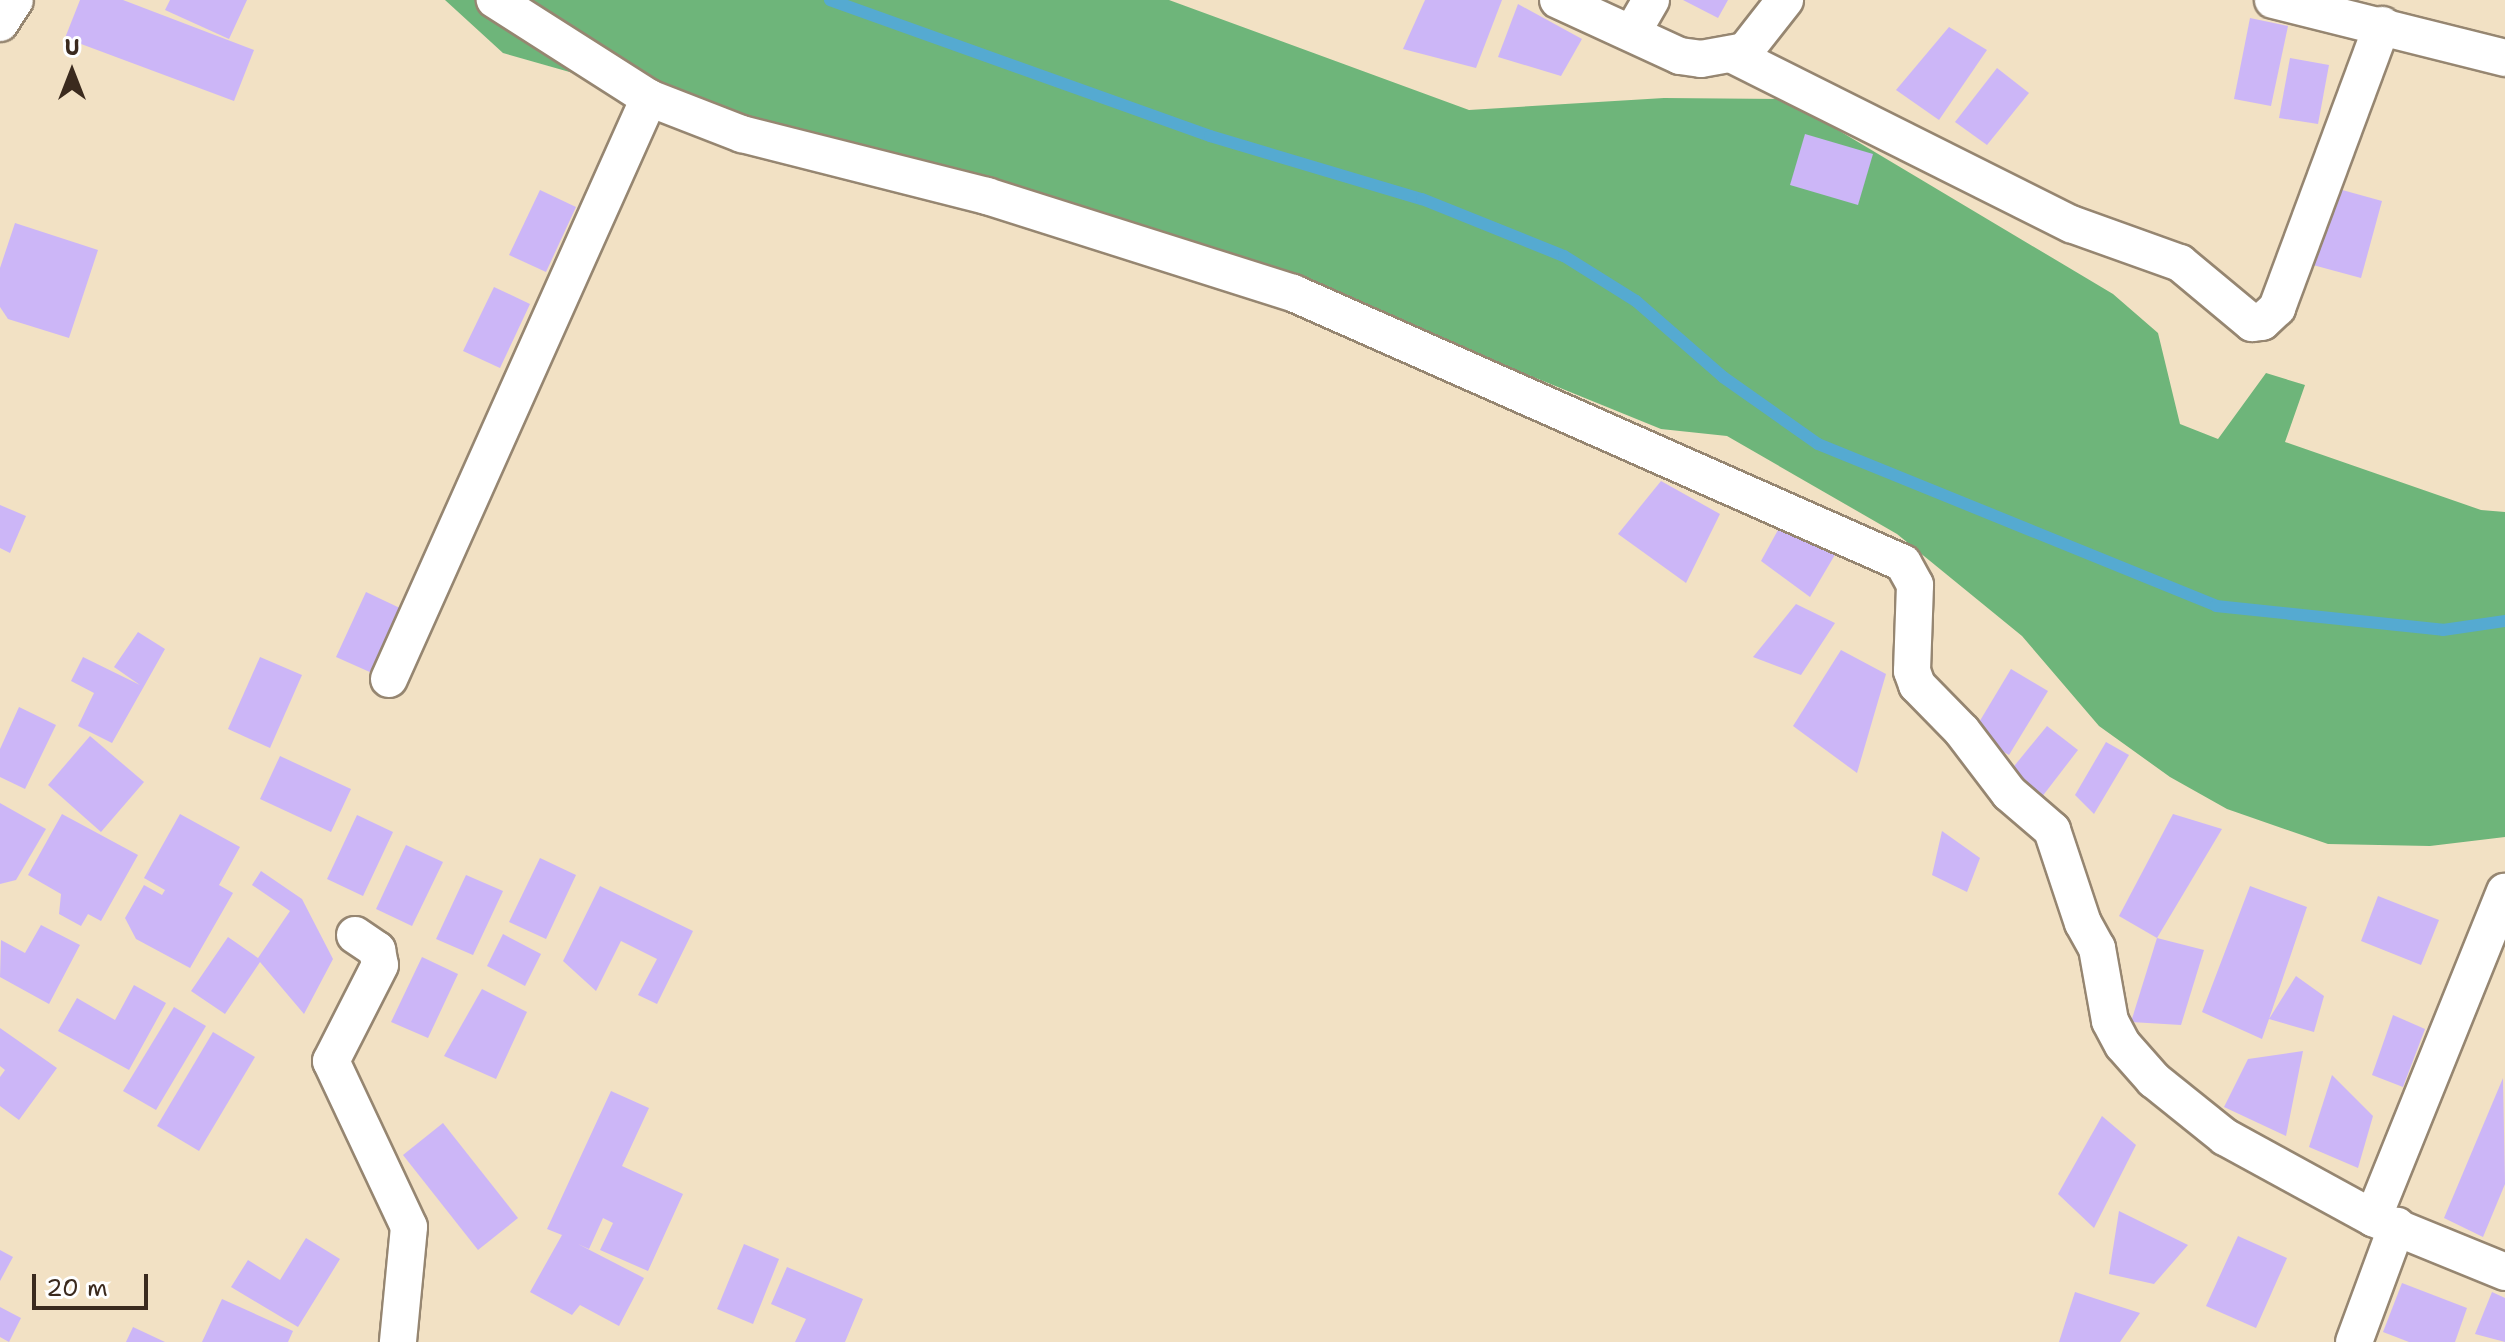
<!DOCTYPE html>
<style>
body{margin:0}
#map{position:relative;width:2505px;height:1342px;overflow:hidden;background:#f2e1c4;font-family:"Shantell Sans",sans-serif}
div>[style]{position:absolute}
[style*='--x']{left:calc(var(--x)*1px);top:calc(var(--y)*1px);width:calc(var(--w)*1px);rotate:calc(var(--a)*1deg)}
.forest>*{inset:0;background:#6eb57a}
.stream>*{height:12px;margin:-6px;padding:0 6px;transform-origin:6px;border-radius:6px;background:#55aad1}
.building>*{inset:0;background:#ccb6f7}
.roads{filter:drop-shadow(2px 0 #968671) drop-shadow(-2px 0 #968671) drop-shadow(0 2px #968671) drop-shadow(0 -2px #968671)}
.street>*{height:36px;margin:-18px;padding:0 18px;transform-origin:18px;border-radius:18px;background:#fff}
span{translate:-50% -50%;white-space:nowrap;text-align:center;line-height:1.15;-webkit-text-stroke:6px #fff;paint-order:stroke}
.north{position:absolute;left:32px;top:32px;width:80px;height:80px;-webkit-text-stroke:6px #fff;paint-order:stroke;rotate:0deg;font-size:22px;font-weight:700;line-height:32px;text-align:center;color:#3b2a1e}
.north::after{content:'';display:block;margin:auto;width:28px;height:36px;background:#3b2a1e;clip-path:polygon(50% 0,100% 100%,50% 72%,0 100%)}
.scale{position:absolute;left:32px;top:1274px;width:116px;height:36px;box-sizing:border-box;border:4px solid #3b2a1e;border-top:0;padding-left:10px;font-size:24px;line-height:28px;white-space:nowrap;color:#3b2a1e;-webkit-text-stroke:6px #fff;paint-order:stroke}
</style>
<div id="map">
<div class="forest">
<i style="clip-path:polygon(445px 0,1169px 0,1469px 110px,1664px 98px,1786px 99px,2113px 294px,2158px 333px,2180px 424px,2218px 439px,2266px 373px,2305px 385px,2285px 442px,2481px 510px,2505px 512px,2505px 837px,2430px 846px,2328px 844px,2227px 809px,2170px 777px,2099px 726px,2022px 636px,1897px 534px,1727px 436px,1661px 429px,1283px 275px,503px 53px)"></i>
</div>
<div class="stream">
<i style="--x:830;--y:0;--w:404;--a:19.7"></i>
<i style="--x:1210;--y:136;--w:221;--a:16.6"></i>
<i style="--x:1422;--y:199;--w:153;--a:21.9"></i>
<i style="--x:1564;--y:256;--w:85;--a:32"></i>
<i style="--x:1636;--y:301;--w:116;--a:41.1"></i>
<i style="--x:1723;--y:377;--w:116;--a:35.2"></i>
<i style="--x:1818;--y:444;--w:430;--a:22.1"></i>
<i style="--x:2216;--y:606;--w:228;--a:6"></i>
<i style="--x:2443;--y:630;--w:63;--a:-8.3"></i>
</div>
<div class="building">
<i style="clip-path:polygon(80px 0,123px 0,254px 50px,234px 101px,65px 38px)"></i>
<i style="clip-path:polygon(170px 0,247px 0,229px 39px,165px 10px)"></i>
<i style="clip-path:polygon(1425px 0,1502px 0,1476px 68px,1403px 49px)"></i>
<i style="clip-path:polygon(1683px 0,1728px 0,1718px 18px)"></i>
<i style="clip-path:polygon(1518px 4px,1582px 39px,1561px 76px,1498px 57px)"></i>
<i style="clip-path:polygon(2250px 18px,2288px 26px,2271px 106px,2234px 99px)"></i>
<i style="clip-path:polygon(1949px 27px,1987px 50px,1939px 120px,1896px 90px)"></i>
<i style="clip-path:polygon(2290px 58px,2329px 65px,2318px 124px,2279px 118px)"></i>
<i style="clip-path:polygon(1997px 68px,2029px 93px,1987px 145px,1955px 122px)"></i>
<i style="clip-path:polygon(1805px 134px,1873px 154px,1858px 205px,1790px 185px)"></i>
<i style="clip-path:polygon(2335px 188px,2382px 201px,2361px 278px,2313px 265px)"></i>
<i style="clip-path:polygon(540px 190px,576px 207px,546px 272px,509px 255px)"></i>
<i style="clip-path:polygon(15px 223px,98px 250px,69px 338px,8px 319px,0 307px,0 268px)"></i>
<i style="clip-path:polygon(494px 287px,530px 304px,500px 368px,463px 351px)"></i>
<i style="clip-path:polygon(1661px 481px,1720px 514px,1686px 583px,1618px 534px)"></i>
<i style="clip-path:polygon(0 505px,26px 516px,10px 553px,0 548px)"></i>
<i style="clip-path:polygon(1778px 530px,1836px 553px,1810px 597px,1761px 561px)"></i>
<i style="clip-path:polygon(366px 592px,402px 609px,372px 673px,336px 657px)"></i>
<i style="clip-path:polygon(1796px 604px,1835px 623px,1801px 675px,1753px 657px)"></i>
<i style="clip-path:polygon(138px 632px,165px 649px,112px 743px,78px 726px,94px 693px,71px 681px,83px 657px,140px 685px,114px 667px)"></i>
<i style="clip-path:polygon(1841px 650px,1886px 674px,1857px 773px,1793px 726px)"></i>
<i style="clip-path:polygon(260px 657px,302px 675px,270px 748px,228px 729px)"></i>
<i style="clip-path:polygon(2011px 669px,2048px 691px,2009px 755px,1972px 734px)"></i>
<i style="clip-path:polygon(19px 707px,56px 725px,25px 789px,0 777px,0 749px)"></i>
<i style="clip-path:polygon(2047px 726px,2078px 750px,2038px 802px,2006px 776px)"></i>
<i style="clip-path:polygon(90px 736px,144px 782px,101px 832px,48px 785px)"></i>
<i style="clip-path:polygon(2106px 742px,2129px 755px,2094px 814px,2075px 795px)"></i>
<i style="clip-path:polygon(280px 756px,351px 789px,331px 832px,260px 799px)"></i>
<i style="clip-path:polygon(0 803px,46px 829px,16px 880px,0 884px)"></i>
<i style="clip-path:polygon(62px 814px,138px 855px,101px 921px,88px 914px,81px 926px,59px 914px,61px 894px,28px 875px)"></i>
<i style="clip-path:polygon(180px 814px,240px 847px,219px 885px,233px 893px,190px 968px,136px 939px,125px 918px,144px 885px,162px 895px,165px 890px,144px 878px)"></i>
<i style="clip-path:polygon(2173px 814px,2222px 829px,2157px 938px,2119px 916px)"></i>
<i style="clip-path:polygon(357px 815px,393px 832px,363px 896px,327px 879px)"></i>
<i style="clip-path:polygon(1942px 831px,1980px 858px,1967px 892px,1932px 875px)"></i>
<i style="clip-path:polygon(406px 845px,443px 862px,412px 926px,376px 909px)"></i>
<i style="clip-path:polygon(540px 858px,576px 875px,546px 939px,509px 922px)"></i>
<i style="clip-path:polygon(261px 871px,302px 899px,333px 959px,304px 1014px,260px 962px,225px 1014px,191px 991px,228px 937px,258px 958px,290px 911px,252px 885px)"></i>
<i style="clip-path:polygon(466px 875px,503px 891px,473px 955px,436px 939px)"></i>
<i style="clip-path:polygon(600px 886px,693px 931px,657px 1004px,638px 995px,657px 959px,621px 941px,596px 991px,563px 961px)"></i>
<i style="clip-path:polygon(2250px 886px,2307px 907px,2269px 1019px,2296px 976px,2324px 996px,2314px 1032px,2269px 1019px,2262px 1039px,2202px 1012px)"></i>
<i style="clip-path:polygon(2378px 896px,2439px 920px,2421px 965px,2361px 941px)"></i>
<i style="clip-path:polygon(41px 925px,80px 945px,49px 1004px,0 977px,1px 940px,25px 953px)"></i>
<i style="clip-path:polygon(503px 934px,541px 954px,525px 986px,487px 966px)"></i>
<i style="clip-path:polygon(2157px 938px,2204px 950px,2181px 1025px,2131px 1022px)"></i>
<i style="clip-path:polygon(422px 957px,458px 974px,428px 1038px,391px 1022px)"></i>
<i style="clip-path:polygon(134px 985px,166px 1003px,129px 1070px,58px 1031px,77px 998px,115px 1020px)"></i>
<i style="clip-path:polygon(482px 989px,527px 1012px,496px 1079px,444px 1056px)"></i>
<i style="clip-path:polygon(174px 1007px,206px 1026px,156px 1110px,123px 1091px)"></i>
<i style="clip-path:polygon(2393px 1015px,2425px 1029px,2403px 1087px,2372px 1075px)"></i>
<i style="clip-path:polygon(0 1028px,57px 1068px,19px 1120px,0 1106px,0 1077px,5px 1070px,0 1066px)"></i>
<i style="clip-path:polygon(213px 1032px,255px 1057px,199px 1151px,157px 1126px)"></i>
<i style="clip-path:polygon(2303px 1051px,2286px 1136px,2224px 1107px,2248px 1059px)"></i>
<i style="clip-path:polygon(2332px 1075px,2373px 1116px,2358px 1168px,2309px 1147px)"></i>
<i style="clip-path:polygon(2503px 1078px,2505px 1184px,2483px 1237px,2444px 1218px)"></i>
<i style="clip-path:polygon(611px 1091px,649px 1108px,622px 1166px,683px 1194px,648px 1271px,600px 1250px,613px 1223px,603px 1218px,589px 1249px,578px 1244px,644px 1278px,619px 1326px,580px 1305px,572px 1315px,530px 1292px,562px 1235px,547px 1229px)"></i>
<i style="clip-path:polygon(2102px 1116px,2136px 1145px,2094px 1228px,2058px 1194px)"></i>
<i style="clip-path:polygon(443px 1123px,518px 1218px,478px 1250px,403px 1155px)"></i>
<i style="clip-path:polygon(2119px 1211px,2188px 1245px,2154px 1284px,2109px 1274px)"></i>
<i style="clip-path:polygon(2238px 1236px,2287px 1258px,2256px 1328px,2206px 1306px)"></i>
<i style="clip-path:polygon(306px 1238px,340px 1259px,298px 1327px,231px 1287px,248px 1260px,280px 1280px)"></i>
<i style="clip-path:polygon(744px 1244px,779px 1259px,753px 1324px,717px 1309px)"></i>
<i style="clip-path:polygon(0 1250px,13px 1257px,0 1281px)"></i>
<i style="clip-path:polygon(787px 1267px,863px 1299px,845px 1342px,795px 1342px,806px 1319px,771px 1304px)"></i>
<i style="clip-path:polygon(2402px 1283px,2467px 1308px,2455px 1342px,2409px 1342px,2383px 1332px)"></i>
<i style="clip-path:polygon(2075px 1292px,2140px 1313px,2120px 1342px,2059px 1342px)"></i>
<i style="clip-path:polygon(2492px 1292px,2505px 1298px,2505px 1342px,2475px 1334px)"></i>
<i style="clip-path:polygon(222px 1299px,293px 1331px,288px 1342px,202px 1342px)"></i>
<i style="clip-path:polygon(0 1307px,21px 1318px,9px 1342px,0 1337px)"></i>
<i style="clip-path:polygon(133px 1327px,165px 1342px,126px 1342px)"></i>
</div>
<div class="roads">
<div class="street">
<i style="--x:1558;--y:0;--w:134;--a:24.7"></i>
<i style="--x:1680;--y:56;--w:21;--a:8"></i>
<i style="--x:1701;--y:59;--w:45;--a:-10.3"></i>
<i style="--x:1745;--y:51;--w:65;--a:-51.9"></i>
<i style="--x:2273;--y:0;--w:239;--a:14"></i>
<i style="--x:0;--y:23;--w:27;--a:-57"></i>
<i style="--x:1632;--y:33;--w:38;--a:-60"></i>
<i style="--x:1735;--y:56;--w:376;--a:26.6"></i>
<i style="--x:2071;--y:224;--w:116;--a:19.7"></i>
<i style="--x:2180;--y:263;--w:94;--a:39.8"></i>
<i style="--x:2252;--y:323;--w:10;--a:-6"></i>
<i style="--x:2262;--y:322;--w:21;--a:-43"></i>
<i style="--x:2277;--y:308;--w:302;--a:-69.6"></i>
<i style="--x:649;--y:98;--w:100;--a:21.2"></i>
<i style="--x:742;--y:134;--w:253;--a:14.2"></i>
<i style="--x:987;--y:196;--w:321;--a:17.6"></i>
<i style="--x:1293;--y:293;--w:667;--a:23.88"></i>
<i style="--x:1903;--y:563;--w:25;--a:61"></i>
<i style="--x:1915;--y:585;--w:86;--a:92"></i>
<i style="--x:1912;--y:671;--w:15;--a:70"></i>
<i style="--x:1917;--y:685;--w:64;--a:45.6"></i>
<i style="--x:1962;--y:731;--w:78;--a:52.8"></i>
<i style="--x:2009;--y:793;--w:57;--a:40.7"></i>
<i style="--x:2052;--y:830;--w:98;--a:71.6"></i>
<i style="--x:2083;--y:923;--w:29;--a:61"></i>
<i style="--x:2097;--y:948;--w:74;--a:79.9"></i>
<i style="--x:2110;--y:1021;--w:27;--a:62"></i>
<i style="--x:2123;--y:1045;--w:47;--a:48.5"></i>
<i style="--x:2154;--y:1080;--w:91;--a:38.8"></i>
<i style="--x:2225;--y:1137;--w:169;--a:28.7"></i>
<i style="--x:2373;--y:1218;--w:143;--a:22.2"></i>
<i style="--x:389;--y:679;--w:637;--a:-65.89"></i>
<i style="--x:649;--y:98;--w:183;--a:-147.5"></i>
<i style="--x:355;--y:935;--w:27;--a:34"></i>
<i style="--x:377;--y:950;--w:15;--a:79"></i>
<i style="--x:380;--y:965;--w:108;--a:117"></i>
<i style="--x:331;--y:1061;--w:183;--a:64.8"></i>
<i style="--x:409;--y:1227;--w:116;--a:95.5"></i>
<i style="--x:2373;--y:1218;--w:352;--a:-68"></i>
<i style="--x:2354;--y:1342;--w:124;--a:-69.7"></i>
</div>
</div>
<div class="north">U</div>
<div class="scale">20 m</div>
</div>
